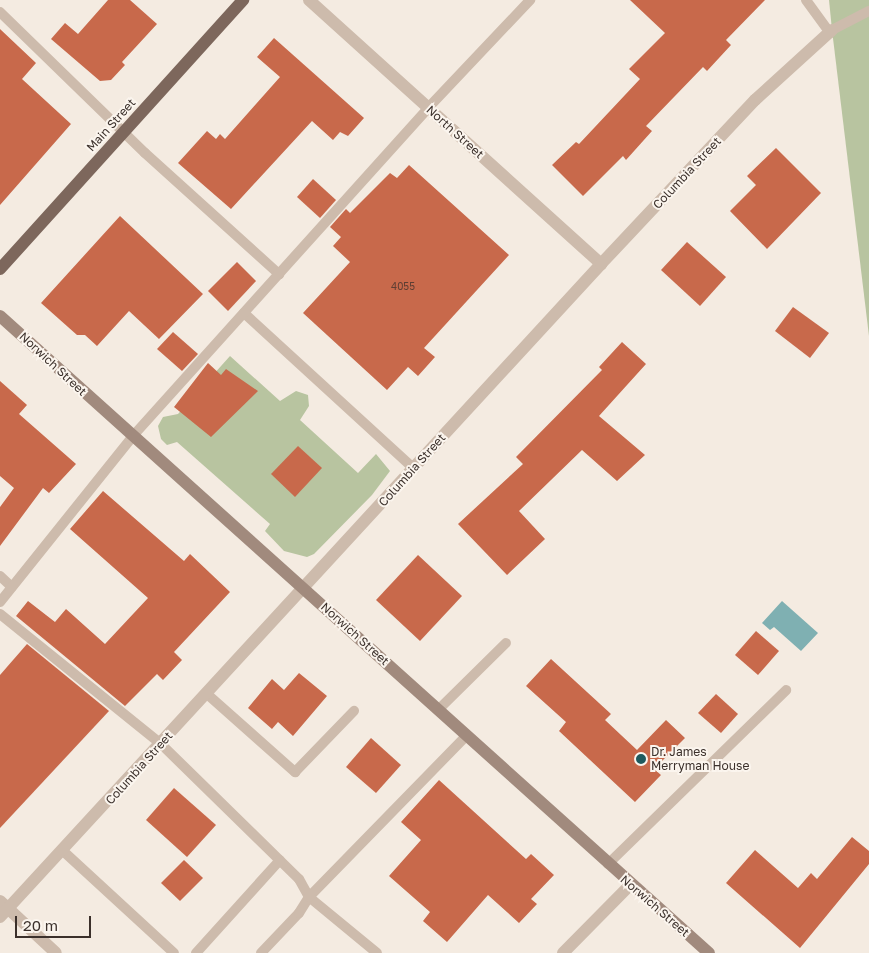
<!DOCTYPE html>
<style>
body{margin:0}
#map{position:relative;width:869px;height:953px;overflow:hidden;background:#f4ebe1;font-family:"Golos Text",sans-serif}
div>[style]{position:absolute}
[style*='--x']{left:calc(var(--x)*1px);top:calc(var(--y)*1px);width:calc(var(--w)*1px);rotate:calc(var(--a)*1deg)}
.green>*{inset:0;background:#b8c4a0}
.water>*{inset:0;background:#7fb0b2}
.building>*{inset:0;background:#c8694b}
.lane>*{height:10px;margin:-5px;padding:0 5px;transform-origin:5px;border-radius:5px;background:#cdbbac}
.street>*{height:12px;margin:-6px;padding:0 6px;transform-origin:6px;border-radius:6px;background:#cdbbac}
.secondary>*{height:12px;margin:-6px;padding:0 6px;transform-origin:6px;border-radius:6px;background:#a18a7d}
.primary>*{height:12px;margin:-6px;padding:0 6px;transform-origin:6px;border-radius:6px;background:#7d675c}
.dots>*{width:14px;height:14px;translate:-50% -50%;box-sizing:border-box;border:2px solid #fbf5ee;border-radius:50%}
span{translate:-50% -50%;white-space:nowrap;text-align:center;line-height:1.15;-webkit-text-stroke:4px #fbf5ee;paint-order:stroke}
.number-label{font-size:10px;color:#5e3e33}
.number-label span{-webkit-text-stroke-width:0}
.street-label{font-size:12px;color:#3b302b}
.poi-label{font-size:12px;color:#3b302b}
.left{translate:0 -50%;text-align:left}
.scale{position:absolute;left:15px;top:916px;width:76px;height:22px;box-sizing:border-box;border:2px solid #3b302b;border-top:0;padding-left:6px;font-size:15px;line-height:18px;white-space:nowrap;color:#3b302b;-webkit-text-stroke:4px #fbf5ee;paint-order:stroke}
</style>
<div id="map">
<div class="green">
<i style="clip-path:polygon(829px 0,869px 0,869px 336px,832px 30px)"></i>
<i style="clip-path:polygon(230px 356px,280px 401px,296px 391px,308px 395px,309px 406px,300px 420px,358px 473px,376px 454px,390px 471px,372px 495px,314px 554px,307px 557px,284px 551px,265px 531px,270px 524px,177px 442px,167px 445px,161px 439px,158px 426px,163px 417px,178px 414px)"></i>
</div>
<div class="water">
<i style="clip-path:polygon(782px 601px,818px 633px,801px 651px,774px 627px,770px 630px,762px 623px)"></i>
</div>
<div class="building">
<i style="clip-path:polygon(108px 0,130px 0,157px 24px,122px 62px,125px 65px,111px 80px,100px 81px,51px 39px,65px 23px,78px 34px)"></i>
<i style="clip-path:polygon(630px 0,765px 0,726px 40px,731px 45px,707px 71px,703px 67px,646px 126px,652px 131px,626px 160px,623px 156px,583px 196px,552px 165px,576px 142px,579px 144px,640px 79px,629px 69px,665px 33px)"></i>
<i style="clip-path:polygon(0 29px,36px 63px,22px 79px,71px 124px,0 205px)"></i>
<i style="clip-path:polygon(274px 38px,364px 118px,348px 136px,340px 132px,333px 140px,312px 121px,231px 209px,178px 163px,207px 131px,216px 139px,220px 134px,225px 139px,280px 77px,257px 57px)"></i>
<i style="clip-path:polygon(776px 148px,821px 193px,767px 249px,730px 211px,756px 185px,747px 176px)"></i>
<i style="clip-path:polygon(409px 165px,509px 255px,424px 348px,435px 357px,418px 376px,408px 367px,387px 390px,303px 313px,350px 262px,333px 246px,341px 237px,330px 227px,346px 209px,350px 213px,390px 173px,397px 178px)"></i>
<i style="clip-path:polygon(313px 179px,336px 200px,320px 218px,297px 197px)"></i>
<i style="clip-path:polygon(120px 216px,203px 294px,159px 339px,129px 311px,97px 346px,85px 335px,77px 335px,41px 303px)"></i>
<i style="clip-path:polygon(687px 242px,726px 277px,700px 306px,661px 270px)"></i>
<i style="clip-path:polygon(237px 262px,256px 281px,228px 311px,208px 291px)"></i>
<i style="clip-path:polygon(793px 307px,829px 333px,810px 358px,775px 331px)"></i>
<i style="clip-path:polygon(173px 332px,198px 354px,182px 371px,157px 349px)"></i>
<i style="clip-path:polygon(622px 342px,646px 364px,599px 416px,645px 455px,617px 481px,582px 450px,519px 511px,545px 539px,507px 575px,458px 524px,523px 464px,516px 457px,602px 370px,599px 367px)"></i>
<i style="clip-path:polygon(208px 363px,221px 375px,226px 369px,258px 391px,211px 437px,174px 407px)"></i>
<i style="clip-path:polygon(0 381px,27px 405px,19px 414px,76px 464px,49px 493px,43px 488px,0 546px,0 507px,14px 488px,0 476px)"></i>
<i style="clip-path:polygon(298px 446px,322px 468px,295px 497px,271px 474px)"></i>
<i style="clip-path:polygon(103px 491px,184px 561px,190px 554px,230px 592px,174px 652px,182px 660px,163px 680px,157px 674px,125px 706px,16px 616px,28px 601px,55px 622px,66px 609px,105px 644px,148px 598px,70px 529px)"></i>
<i style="clip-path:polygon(418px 555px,462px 596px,420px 641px,376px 600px)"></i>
<i style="clip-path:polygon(756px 631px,779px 651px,758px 675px,735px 655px)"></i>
<i style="clip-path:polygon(27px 644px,109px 711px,0 828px,0 675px)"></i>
<i style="clip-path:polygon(551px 659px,611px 714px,605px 720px,637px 750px,666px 720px,685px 738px,654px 769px,661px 775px,635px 802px,559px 731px,566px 722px,526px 686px)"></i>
<i style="clip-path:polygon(299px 673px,327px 696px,293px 736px,278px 722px,272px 729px,248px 708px,272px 679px,284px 690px)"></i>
<i style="clip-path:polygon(716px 694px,738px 714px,721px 733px,698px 713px)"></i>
<i style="clip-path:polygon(371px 738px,401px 765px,376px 793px,346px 767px)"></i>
<i style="clip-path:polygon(439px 780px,526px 859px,531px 854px,554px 875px,531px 899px,537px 904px,519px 923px,488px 895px,447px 942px,423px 921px,430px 912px,389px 876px,421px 840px,401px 822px)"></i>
<i style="clip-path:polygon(174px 788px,216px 825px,187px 857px,146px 820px)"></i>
<i style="clip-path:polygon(852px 837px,869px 851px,869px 864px,800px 948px,726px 883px,755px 850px,798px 888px,811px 873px,817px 879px)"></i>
<i style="clip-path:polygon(184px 860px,203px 878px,180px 901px,161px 883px)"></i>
</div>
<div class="lane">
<i style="--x:806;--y:0;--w:41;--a:54"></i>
<i style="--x:0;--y:12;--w:202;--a:44.2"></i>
<i style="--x:145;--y:153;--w:181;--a:42.1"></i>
<i style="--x:832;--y:30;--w:42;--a:-27.2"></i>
<i style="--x:244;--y:313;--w:231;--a:42.5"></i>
<i style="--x:0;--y:576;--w:16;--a:43"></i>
<i style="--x:0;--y:602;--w:211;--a:-51.3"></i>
<i style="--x:132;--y:437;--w:443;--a:-48"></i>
<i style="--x:428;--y:108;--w:149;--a:-46.6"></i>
<i style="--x:0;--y:614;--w:207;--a:38.9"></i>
<i style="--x:161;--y:744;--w:193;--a:44.4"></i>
<i style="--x:299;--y:879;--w:21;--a:61"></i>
<i style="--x:309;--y:897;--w:88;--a:39.5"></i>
<i style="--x:207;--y:694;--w:118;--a:41.6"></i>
<i style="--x:295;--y:772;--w:85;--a:-46"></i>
<i style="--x:439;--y:709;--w:94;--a:-44.6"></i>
<i style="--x:62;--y:850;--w:152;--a:42.6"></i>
<i style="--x:608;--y:864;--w:249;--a:-44.3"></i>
<i style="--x:196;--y:953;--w:125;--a:-47.9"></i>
<i style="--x:261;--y:953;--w:55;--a:-46.5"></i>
<i style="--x:299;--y:913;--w:19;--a:-58"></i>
<i style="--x:309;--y:897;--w:226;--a:-45.7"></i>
</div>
<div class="street">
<i style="--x:309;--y:0;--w:394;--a:42.1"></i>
<i style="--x:0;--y:901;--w:76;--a:42.9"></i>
<i style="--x:0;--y:917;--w:887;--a:-47.37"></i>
<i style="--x:601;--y:264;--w:225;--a:-46.8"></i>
<i style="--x:755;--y:100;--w:104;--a:-42.3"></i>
<i style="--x:563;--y:953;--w:95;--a:-45.4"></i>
</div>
<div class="secondary">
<i style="--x:0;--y:316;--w:953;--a:41.94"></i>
</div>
<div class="primary">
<i style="--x:0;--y:269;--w:363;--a:-47.9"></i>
</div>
<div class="dots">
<i style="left:641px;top:759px;background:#1f5a5e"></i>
</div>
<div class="number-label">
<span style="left:403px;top:287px">4055</span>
</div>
<div class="street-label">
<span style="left:111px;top:125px;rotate:-48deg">Main Street</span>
<span style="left:455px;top:132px;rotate:42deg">North Street</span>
<span style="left:687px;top:173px;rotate:-47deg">Columbia Street</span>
<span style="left:53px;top:364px;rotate:43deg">Norwich Street</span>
<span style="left:412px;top:470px;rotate:-48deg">Columbia Street</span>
<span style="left:355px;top:634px;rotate:42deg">Norwich Street</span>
<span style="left:139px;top:768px;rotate:-48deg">Columbia Street</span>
<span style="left:655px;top:906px;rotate:41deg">Norwich Street</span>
</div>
<div class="poi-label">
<span class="left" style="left:651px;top:759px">Dr. James<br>Merryman House</span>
</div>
<div class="scale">20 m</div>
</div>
